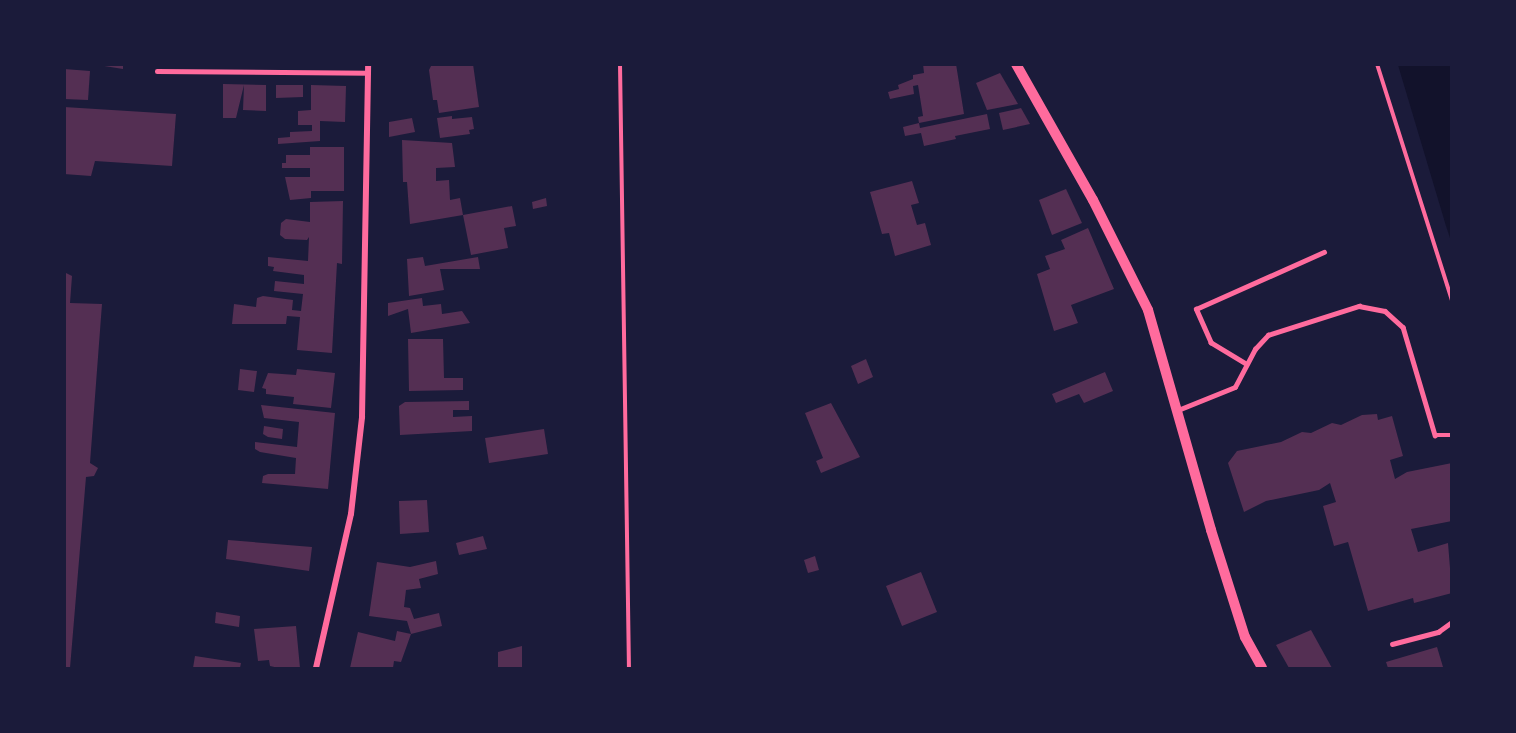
<!DOCTYPE html>
<style>
body{margin:0}
#map{position:relative;width:1516px;height:733px;overflow:hidden;background:#1b1b3a;font-family:"Archivo Narrow",sans-serif}
div>[style]{position:absolute}
[style*='--x']{left:calc(var(--x)*1px);top:calc(var(--y)*1px);width:calc(var(--w)*1px);rotate:calc(var(--a)*1deg)}
.water>*{inset:0;background:#12122b}
.building>*{inset:0;background:#542f53}
.path>*{height:4px;margin:-2px;padding:0 2px;transform-origin:2px;border-radius:2px;background:#ff6b9d}
.service>*{height:4.5px;margin:-2.25px;padding:0 2.25px;transform-origin:2.25px;border-radius:2.25px;background:#ff6b9d}
.minor>*{height:6px;margin:-3px;padding:0 3px;transform-origin:3px;border-radius:3px;background:#ff6b9d}
.tertiary>*{height:10px;margin:-5px;padding:0 5px;transform-origin:5px;border-radius:5px;background:#ff6b9d}
span{translate:-50% -50%;white-space:nowrap;text-align:center;line-height:1.15;-webkit-text-stroke:6px #1b1b3a;paint-order:stroke}
.frame{position:absolute;inset:0;border:66px solid #1b1b3a;pointer-events:none}
</style>
<div id="map">
<div class="water">
<i style="clip-path:polygon(1398px 65px,1451px 65px,1451px 241px,1446px 226px)"></i>
</div>
<div class="building">
<i style="clip-path:polygon(92px 64px,123px 64px,123px 69px)"></i>
<i style="clip-path:polygon(432px 64px,473px 64px,479px 107px,439px 113px,437px 100px,433px 100px,429px 70px)"></i>
<i style="clip-path:polygon(923px 64px,956px 64px,964px 114px,919px 123px,918px 117px,923px 116px,918px 85px,913px 86px,914px 94px,890px 99px,888px 92px,899px 89px,898px 85px,913px 79px,913px 75px,924px 73px)"></i>
<i style="clip-path:polygon(64px 69px,90px 71px,88px 100px,64px 99px)"></i>
<i style="clip-path:polygon(1000px 73px,1018px 104px,987px 110px,976px 83px)"></i>
<i style="clip-path:polygon(223px 84px,266px 85px,266px 111px,243px 110px,244px 85px,236px 118px,223px 118px)"></i>
<i style="clip-path:polygon(276px 85px,303px 85px,303px 97px,276px 98px)"></i>
<i style="clip-path:polygon(311px 85px,346px 86px,345px 122px,320px 121px,320px 141px,278px 144px,278px 138px,290px 137px,290px 132px,312px 131px,312px 125px,298px 125px,298px 111px,311px 110px)"></i>
<i style="clip-path:polygon(64px 107px,176px 114px,172px 166px,95px 161px,91px 176px,64px 174px)"></i>
<i style="clip-path:polygon(1021px 108px,1030px 124px,1003px 130px,999px 113px)"></i>
<i style="clip-path:polygon(987px 114px,990px 129px,955px 136px,956px 139px,924px 146px,921px 133px,905px 136px,903px 127px,919px 123px,920px 128px)"></i>
<i style="clip-path:polygon(452px 116px,452px 119px,472px 117px,474px 129px,469px 130px,470px 134px,440px 138px,437px 118px)"></i>
<i style="clip-path:polygon(412px 118px,415px 132px,389px 137px,389px 122px)"></i>
<i style="clip-path:polygon(402px 140px,452px 143px,455px 167px,436px 168px,436px 181px,449px 180px,450px 200px,460px 198px,463px 215px,512px 206px,516px 226px,504px 228px,508px 248px,471px 255px,463px 215px,410px 224px,407px 182px,403px 182px)"></i>
<i style="clip-path:polygon(310px 147px,344px 147px,344px 191px,311px 191px,311px 198px,290px 200px,285px 177px,310px 177px,310px 168px,282px 168px,282px 163px,286px 163px,286px 155px,310px 155px)"></i>
<i style="clip-path:polygon(912px 181px,919px 203px,911px 205px,917px 225px,925px 223px,931px 245px,895px 256px,889px 233px,882px 234px,870px 192px)"></i>
<i style="clip-path:polygon(1066px 189px,1082px 223px,1052px 235px,1039px 200px)"></i>
<i style="clip-path:polygon(546px 198px,547px 206px,533px 209px,532px 202px)"></i>
<i style="clip-path:polygon(343px 201px,342px 264px,337px 263px,332px 353px,297px 350px,300px 317px,287px 316px,286px 324px,232px 324px,234px 304px,256px 307px,257px 298px,263px 296px,293px 300px,292px 310px,301px 311px,303px 294px,274px 291px,275px 281px,304px 284px,304px 275px,273px 271px,274px 267px,268px 266px,268px 257px,308px 261px,309px 237px,307px 240px,285px 239px,280px 235px,281px 223px,286px 219px,310px 222px,310px 202px)"></i>
<i style="clip-path:polygon(1088px 228px,1114px 289px,1071px 305px,1078px 323px,1054px 331px,1037px 274px,1050px 269px,1045px 256px,1065px 249px,1061px 240px)"></i>
<i style="clip-path:polygon(423px 257px,425px 266px,478px 257px,480px 269px,440px 269px,444px 290px,409px 296px,407px 259px)"></i>
<i style="clip-path:polygon(64px 272px,72px 276px,70px 303px,102px 304px,90px 463px,98px 468px,94px 476px,86px 477px,70px 668px,64px 668px)"></i>
<i style="clip-path:polygon(422px 298px,423px 306px,441px 304px,442px 314px,462px 311px,470px 323px,411px 333px,408px 309px,388px 316px,388px 303px)"></i>
<i style="clip-path:polygon(408px 339px,443px 339px,444px 378px,463px 378px,463px 390px,409px 391px)"></i>
<i style="clip-path:polygon(866px 359px,873px 377px,858px 384px,851px 366px)"></i>
<i style="clip-path:polygon(240px 369px,257px 371px,254px 392px,238px 390px)"></i>
<i style="clip-path:polygon(297px 369px,335px 373px,331px 408px,293px 404px,294px 397px,266px 394px,266px 389px,262px 388px,268px 373px,296px 375px)"></i>
<i style="clip-path:polygon(1105px 372px,1113px 391px,1084px 403px,1079px 394px,1056px 403px,1052px 394px)"></i>
<i style="clip-path:polygon(469px 401px,469px 410px,453px 410px,453px 417px,472px 416px,472px 431px,400px 435px,399px 406px,405px 402px)"></i>
<i style="clip-path:polygon(831px 403px,860px 457px,821px 473px,816px 461px,823px 458px,805px 413px)"></i>
<i style="clip-path:polygon(261px 405px,335px 413px,328px 489px,262px 483px,263px 476px,268px 474px,295px 474px,296px 458px,260px 452px,255px 449px,255px 442px,297px 447px,299px 422px,264px 418px)"></i>
<i style="clip-path:polygon(1377px 414px,1378px 420px,1392px 416px,1403px 456px,1390px 460px,1395px 479px,1407px 472px,1452px 463px,1452px 521px,1411px 529px,1418px 552px,1448px 543px,1452px 593px,1414px 603px,1413px 598px,1368px 611px,1348px 542px,1334px 546px,1323px 506px,1336px 502px,1330px 483px,1319px 490px,1266px 501px,1244px 512px,1228px 463px,1237px 451px,1281px 442px,1302px 432px,1311px 433px,1332px 423px,1341px 425px,1362px 415px)"></i>
<i style="clip-path:polygon(264px 426px,283px 429px,282px 439px,268px 437px,263px 434px)"></i>
<i style="clip-path:polygon(544px 429px,548px 454px,489px 463px,485px 438px)"></i>
<i style="clip-path:polygon(427px 500px,429px 532px,400px 534px,399px 501px)"></i>
<i style="clip-path:polygon(483px 536px,487px 549px,459px 555px,456px 543px)"></i>
<i style="clip-path:polygon(228px 540px,312px 547px,309px 571px,226px 559px)"></i>
<i style="clip-path:polygon(815px 556px,819px 570px,808px 573px,804px 560px)"></i>
<i style="clip-path:polygon(436px 561px,438px 574px,419px 579px,421px 588px,406px 590px,404px 607px,410px 608px,414px 619px,439px 613px,442px 626px,411px 634px,407px 621px,369px 616px,377px 562px,410px 567px)"></i>
<i style="clip-path:polygon(921px 572px,937px 612px,902px 626px,886px 586px)"></i>
<i style="clip-path:polygon(216px 612px,240px 616px,239px 627px,215px 623px)"></i>
<i style="clip-path:polygon(296px 626px,300px 668px,279px 668px,270px 666px,269px 660px,258px 661px,254px 629px)"></i>
<i style="clip-path:polygon(1311px 630px,1332px 668px,1289px 668px,1276px 645px)"></i>
<i style="clip-path:polygon(397px 631px,411px 634px,401px 662px,394px 661px,393px 668px,350px 668px,358px 632px,395px 641px)"></i>
<i style="clip-path:polygon(522px 646px,522px 668px,498px 668px,498px 652px)"></i>
<i style="clip-path:polygon(1437px 647px,1443px 667px,1388px 668px,1386px 662px)"></i>
<i style="clip-path:polygon(195px 656px,241px 663px,240px 668px,193px 668px)"></i>
</div>
<div class="path">
<i style="--x:620;--y:64;--w:604;--a:89.15"></i>
<i style="--x:1377;--y:64;--w:249;--a:72.4"></i>
</div>
<div class="service">
<i style="--x:157;--y:71;--w:211;--a:0.5"></i>
<i style="--x:1246;--y:364;--w:41;--a:-149"></i>
<i style="--x:1211;--y:343;--w:37;--a:-114"></i>
<i style="--x:1196;--y:309;--w:140;--a:-24"></i>
<i style="--x:1178;--y:410;--w:61;--a:-22"></i>
<i style="--x:1235;--y:387;--w:43;--a:-62.2"></i>
<i style="--x:1255;--y:349;--w:19;--a:-47"></i>
<i style="--x:1268;--y:335;--w:96;--a:-17.7"></i>
<i style="--x:1359;--y:306;--w:26;--a:11"></i>
<i style="--x:1385;--y:311;--w:24;--a:42"></i>
<i style="--x:1403;--y:327;--w:113;--a:73.5"></i>
<i style="--x:1435;--y:435;--w:17;--a:0"></i>
<i style="--x:1392;--y:644;--w:48;--a:-14.6"></i>
<i style="--x:1438;--y:632;--w:17;--a:-36"></i>
</div>
<div class="minor">
<i style="--x:316;--y:668;--w:158;--a:-77.2"></i>
<i style="--x:351;--y:514;--w:98;--a:-83.5"></i>
<i style="--x:362;--y:417;--w:353;--a:-89"></i>
</div>
<div class="tertiary">
<i style="--x:1016;--y:64;--w:156;--a:60.5"></i>
<i style="--x:1093;--y:200;--w:123;--a:63.4"></i>
<i style="--x:1148;--y:310;--w:229;--a:74"></i>
<i style="--x:1211;--y:530;--w:112;--a:72.4"></i>
<i style="--x:1245;--y:637;--w:35;--a:61"></i>
</div>
<div class="frame"></div>
</div>
